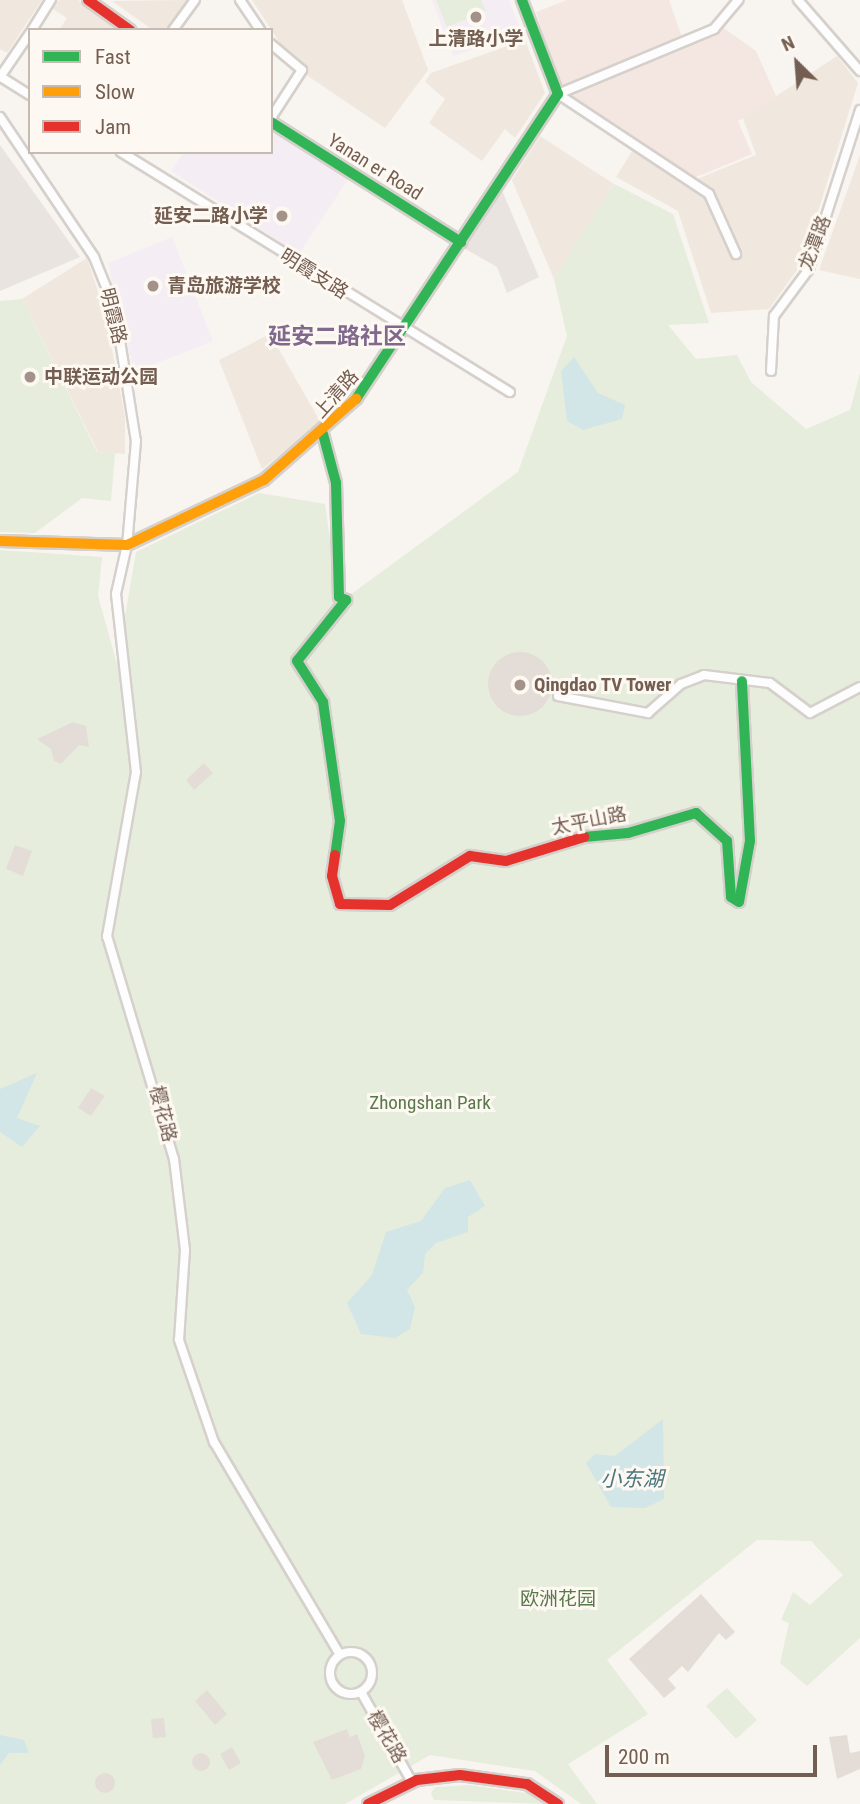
<!DOCTYPE html>
<meta charset="utf-8">
<style>
body{margin:0}
#map{position:relative;width:860px;height:1804px;overflow:hidden;background:#f8f4f0;font-family:"Roboto Condensed","Noto Sans SC",sans-serif}
div>[style]{position:absolute}
[style*='--x']{left:calc(var(--x)*1px);top:calc(var(--y)*1px);width:calc(var(--w)*1px);rotate:calc(var(--a)*1deg)}
.residential>*{inset:0;background:#f0e7de}
.commercial>*{inset:0;background:#f4e7e2}
.industrial>*{inset:0;background:#eae4e0}
.education>*{inset:0;background:#f5edf4}
.green>*{inset:0;background:#e6eddc}
.water>*{inset:0;background:#d2e5e7}
.building>*{inset:0;background:#e4ddd7}
.round{border-radius:50%}
.roads{filter:drop-shadow(2px 0 #d5d0cb) drop-shadow(-2px 0 #d5d0cb) drop-shadow(0 2px #d5d0cb) drop-shadow(0 -2px #d5d0cb)}
.street>*{height:8px;margin:-4px;padding:0 4px;transform-origin:4px;border-radius:4px;background:#fefdfd}
.street>.ring{margin:-4px;padding:0;box-sizing:content-box;background:none;border:8px solid #fefdfd;border-radius:50%}
.fast>*{height:10px;margin:-5px;padding:0 5px;transform-origin:5px;border-radius:5px;background:#30b455}
.slow>*{height:10px;margin:-5px;padding:0 5px;transform-origin:5px;border-radius:5px;background:#ff9f0a}
.jam>*{height:10px;margin:-5px;padding:0 5px;transform-origin:5px;border-radius:5px;background:#e5322d}
.dots>*{width:19px;height:19px;translate:-50% -50%;box-sizing:border-box;border:4px solid #fdf9f2;border-radius:50%}
span{translate:-50% -50%;white-space:nowrap;text-align:center;line-height:1.15;-webkit-text-stroke:6px #fdf9f2;paint-order:stroke}
.poi-label{font-size:19px;color:#745d51;font-weight:700}
.right{translate:-100% -50%;text-align:right}
.left{translate:0 -50%;text-align:left}
.street-label{font-size:19px;color:#745d51}
.park-label{font-size:19px;color:#59784b}
.water-label{font-size:21px;color:#4a767d;font-style:italic}
.quarter-label{font-size:23px;color:#81698e;font-weight:700}
.legend{position:absolute;left:28px;top:28px;width:245px;height:126px;box-sizing:border-box;background:#fdf9f2;border:2px solid #c6bbb2;margin:0;padding:9px 12px;list-style:none;font-size:21px;color:#745d51}
.legend li{display:flex;align-items:center;gap:14px;height:35px}
.legend b{width:35px;border:2px solid #c6bbb2}
.north{position:absolute;left:762px;top:28px;width:70px;height:70px;-webkit-text-stroke:5px #fdf9f2;paint-order:stroke;rotate:335deg;font-size:19px;font-weight:700;line-height:28px;text-align:center;color:#745d51}
.north::after{content:'';display:block;margin:auto;width:24px;height:32px;background:#745d51;clip-path:polygon(50% 0,100% 100%,50% 72%,0 100%)}
.scale{position:absolute;left:605px;top:1745px;width:212px;height:32px;box-sizing:border-box;border:4px solid #745d51;border-top:0;padding-left:9px;font-size:21px;line-height:24px;white-space:nowrap;color:#745d51;-webkit-text-stroke:5px #fdf9f2;paint-order:stroke}
</style>
<div id="map">
<div class="residential">
<i style="clip-path:polygon(0 0,42px 0,7px 53px,0 49px)"></i>
<i style="clip-path:polygon(59px 0,78px 0,123px 30px,59px 30px,67px 18px,53px 9px)"></i>
<i style="clip-path:polygon(189px 0,170px 30px,153px 30px,112px 1px)"></i>
<i style="clip-path:polygon(252px 0,402px 0,428px 70px,385px 128px,296px 68px)"></i>
<i style="clip-path:polygon(525px 40px,545px 93px,515px 138px,505px 129px,482px 161px,429px 123px,445px 99px,425px 82px,431px 73px)"></i>
<i style="clip-path:polygon(837px 56px,858px 83px,802px 263px,769px 309px,711px 313px,678px 211px,616px 177px,633px 150px,685px 184px,756px 155px,743px 118px)"></i>
<i style="clip-path:polygon(540px 136px,614px 184px,554px 279px,512px 180px)"></i>
<i style="clip-path:polygon(860px 155px,860px 279px,819px 270px)"></i>
<i style="clip-path:polygon(87px 258px,105px 313px,125px 417px,125px 454px,98px 452px,22px 299px)"></i>
<i style="clip-path:polygon(270px 334px,321px 423px,262px 469px,219px 360px)"></i>
</div>
<div class="commercial">
<i style="clip-path:polygon(567px 0,669px 0,683px 40px,718px 24px,756px 51px,777px 98px,738px 121px,752px 154px,694px 178px,561px 89px,536px 12px)"></i>
</div>
<div class="industrial">
<i style="clip-path:polygon(0 145px,80px 257px,0 291px)"></i>
<i style="clip-path:polygon(500px 186px,539px 277px,507px 293px,497px 267px,462px 247px)"></i>
</div>
<div class="education">
<i style="clip-path:polygon(432px 0,509px 0,522px 34px,453px 56px)"></i>
<i style="clip-path:polygon(271px 129px,348px 179px,299px 254px,171px 171px,184px 152px,271px 152px)"></i>
<i style="clip-path:polygon(172px 237px,213px 341px,134px 372px,108px 263px)"></i>
</div>
<div class="green">
<i style="clip-path:polygon(436px 0,481px 0,486px 11px,447px 27px)"></i>
<i style="clip-path:polygon(614px 184px,673px 214px,709px 323px,668px 325px,696px 359px,737px 355px,751px 382px,806px 429px,850px 410px,860px 373px,860px 1638px,807px 1686px,780px 1663px,789px 1623px,781px 1620px,793px 1592px,810px 1605px,843px 1575px,811px 1541px,757px 1540px,607px 1660px,648px 1714px,568px 1764px,597px 1804px,581px 1804px,535px 1771px,430px 1755px,345px 1804px,0 1804px,0 550px,102px 557px,98px 596px,117px 664px,136px 552px,259px 493px,325px 504px,339px 603px,518px 472px,567px 336px,554px 279px)"></i>
<i style="clip-path:polygon(22px 299px,97px 452px,115px 453px,111px 501px,82px 498px,35px 533px,0 532px,0 301px)"></i>
<i style="clip-path:polygon(727px 1688px,757px 1720px,736px 1739px,706px 1706px)"></i>
<i style="clip-path:polygon(469px 1785px,526px 1793px,548px 1804px,434px 1800px,431px 1793px,435px 1787px)"></i>
</div>
<div class="water">
<i style="clip-path:polygon(574px 357px,598px 393px,625px 405px,622px 419px,583px 430px,567px 421px,561px 371px)"></i>
<i style="clip-path:polygon(37px 1073px,17px 1118px,40px 1126px,22px 1147px,0 1132px,0 1089px)"></i>
<i style="clip-path:polygon(470px 1180px,485px 1206px,468px 1217px,468px 1232px,436px 1243px,425px 1254px,423px 1273px,407px 1290px,415px 1307px,410px 1329px,395px 1338px,361px 1334px,347px 1303px,372px 1275px,386px 1232px,421px 1221px,445px 1188px)"></i>
<i style="clip-path:polygon(663px 1419px,664px 1499px,645px 1508px,611px 1507px,586px 1463px,595px 1454px,615px 1456px)"></i>
<i style="clip-path:polygon(0 1735px,24px 1740px,29px 1753px,9px 1753px,0 1765px)"></i>
</div>
<div class="building">
<i class="round" style="left:488px;top:652px;width:64px;height:64px"></i>
<i style="clip-path:polygon(73px 722px,86px 726px,89px 747px,79px 745px,61px 764px,54px 761px,51px 749px,37px 739px)"></i>
<i style="clip-path:polygon(204px 763px,213px 773px,194px 790px,186px 780px)"></i>
<i style="clip-path:polygon(15px 845px,32px 851px,23px 876px,6px 869px)"></i>
<i style="clip-path:polygon(91px 1088px,105px 1096px,91px 1116px,78px 1108px)"></i>
<i style="clip-path:polygon(701px 1594px,735px 1632px,726px 1640px,719px 1633px,688px 1672px,682px 1666px,668px 1679px,676px 1688px,664px 1698px,629px 1659px)"></i>
<i style="clip-path:polygon(207px 1690px,227px 1714px,215px 1725px,195px 1701px)"></i>
<i style="clip-path:polygon(164px 1718px,166px 1737px,153px 1738px,151px 1719px)"></i>
<i style="clip-path:polygon(347px 1729px,350px 1737px,357px 1734px,365px 1756px,361px 1769px,332px 1780px,313px 1742px)"></i>
<i style="clip-path:polygon(847px 1735px,850px 1753px,860px 1751px,860px 1769px,837px 1779px,829px 1737px)"></i>
<i style="clip-path:polygon(232px 1747px,241px 1763px,229px 1770px,220px 1754px)"></i>
<i class="round" style="left:192px;top:1753px;width:18px;height:18px"></i>
<i class="round" style="left:95px;top:1773px;width:20px;height:20px"></i>
</div>
<div class="roads">
<div class="street">
<i style="--x:240;--y:0;--w:36;--a:56"></i>
<i style="--x:798;--y:0;--w:94;--a:48.9"></i>
<i style="--x:32;--y:30;--w:36;--a:-58"></i>
<i style="--x:173;--y:30;--w:37;--a:-54"></i>
<i style="--x:271;--y:44;--w:40;--a:40"></i>
<i style="--x:302;--y:70;--w:57;--a:122.9"></i>
<i style="--x:0;--y:77;--w:53;--a:-55.7"></i>
<i style="--x:1;--y:77;--w:34;--a:32"></i>
<i style="--x:558;--y:94;--w:181;--a:33.5"></i>
<i style="--x:709;--y:194;--w:66;--a:65.8"></i>
<i style="--x:558;--y:94;--w:169;--a:-22.6"></i>
<i style="--x:714;--y:29;--w:38;--a:-50"></i>
<i style="--x:0;--y:117;--w:169;--a:56.1"></i>
<i style="--x:94;--y:257;--w:56;--a:68"></i>
<i style="--x:115;--y:309;--w:134;--a:81"></i>
<i style="--x:136;--y:441;--w:104;--a:94.9"></i>
<i style="--x:127;--y:545;--w:50;--a:102.7"></i>
<i style="--x:116;--y:594;--w:179;--a:83.6"></i>
<i style="--x:136;--y:772;--w:167;--a:100"></i>
<i style="--x:107;--y:936;--w:233;--a:73.3"></i>
<i style="--x:174;--y:1159;--w:92;--a:83.1"></i>
<i style="--x:185;--y:1250;--w:90;--a:93.8"></i>
<i style="--x:179;--y:1340;--w:108;--a:71.1"></i>
<i style="--x:214;--y:1442;--w:247;--a:59.4"></i>
<i style="--x:121;--y:152;--w:457;--a:31.7"></i>
<i style="--x:771;--y:371;--w:55;--a:-86.9"></i>
<i style="--x:774;--y:316;--w:59;--a:-53.3"></i>
<i style="--x:809;--y:269;--w:167;--a:-72.2"></i>
<i style="--x:558;--y:696;--w:92;--a:10.7"></i>
<i style="--x:648;--y:713;--w:44;--a:-41.3"></i>
<i style="--x:681;--y:684;--w:25;--a:-21"></i>
<i style="--x:704;--y:675;--w:66;--a:6.9"></i>
<i style="--x:770;--y:683;--w:50;--a:36.9"></i>
<i style="--x:810;--y:713;--w:56;--a:-27.5"></i>
<i class="ring" style="left:330px;top:1652px;width:34px;height:34px"></i>
<i style="--x:361;--y:1692;--w:103;--a:60.5"></i>
</div>
<div class="fast">
<i style="--x:271;--y:122;--w:225;--a:32.3"></i>
<i style="--x:356;--y:399;--w:366;--a:-56.5"></i>
<i style="--x:558;--y:94;--w:101;--a:-111"></i>
<i style="--x:323;--y:434;--w:51;--a:75.1"></i>
<i style="--x:336;--y:483;--w:114;--a:88.5"></i>
<i style="--x:339;--y:597;--w:8;--a:23"></i>
<i style="--x:346;--y:600;--w:78;--a:128.8"></i>
<i style="--x:297;--y:661;--w:49;--a:57.6"></i>
<i style="--x:323;--y:702;--w:120;--a:81.9"></i>
<i style="--x:340;--y:821;--w:34;--a:98"></i>
<i style="--x:584;--y:837;--w:44;--a:-5.2"></i>
<i style="--x:628;--y:833;--w:71;--a:-16.4"></i>
<i style="--x:696;--y:813;--w:42;--a:42.1"></i>
<i style="--x:727;--y:841;--w:56;--a:85.9"></i>
<i style="--x:731;--y:897;--w:9;--a:32"></i>
<i style="--x:739;--y:902;--w:62;--a:-79.8"></i>
<i style="--x:750;--y:841;--w:160;--a:-92.9"></i>
</div>
<div class="slow">
<i style="--x:0;--y:541;--w:127;--a:1.8"></i>
<i style="--x:127;--y:545;--w:152;--a:-25.4"></i>
<i style="--x:264;--y:480;--w:123;--a:-41.4"></i>
</div>
<div class="jam">
<i style="--x:88;--y:0;--w:52;--a:35.5"></i>
<i style="--x:335;--y:855;--w:21;--a:98"></i>
<i style="--x:332;--y:876;--w:29;--a:74"></i>
<i style="--x:340;--y:904;--w:50;--a:1.1"></i>
<i style="--x:390;--y:905;--w:94;--a:-31.5"></i>
<i style="--x:470;--y:856;--w:36;--a:8"></i>
<i style="--x:506;--y:861;--w:82;--a:-17.1"></i>
<i style="--x:368;--y:1804;--w:55;--a:-26.1"></i>
<i style="--x:417;--y:1780;--w:43;--a:-6.6"></i>
<i style="--x:460;--y:1775;--w:68;--a:7.7"></i>
<i style="--x:527;--y:1784;--w:37;--a:33"></i>
</div>
</div>
<div class="dots">
<i style="left:476px;top:17px;background:#a29289"></i>
<i style="left:282px;top:216px;background:#a29289"></i>
<i style="left:153px;top:286px;background:#a29289"></i>
<i style="left:30px;top:377px;background:#a29289"></i>
<i style="left:520px;top:685px;background:#a29289"></i>
</div>
<div class="poi-label">
<span style="left:476px;top:39px">上清路小学</span>
<span class="right" style="left:268px;top:216px">延安二路小学</span>
<span class="left" style="left:167px;top:286px">青岛旅游学校</span>
<span class="left" style="left:44px;top:377px">中联运动公园</span>
<span class="left" style="left:534px;top:685px">Qingdao TV Tower</span>
</div>
<div class="street-label">
<span style="left:375px;top:167px;rotate:32deg">Yanan er Road</span>
<span style="left:815px;top:243px;rotate:-69deg">龙潭路</span>
<span style="left:314px;top:274px;rotate:32deg">明霞支路</span>
<span style="left:113px;top:316px;rotate:76deg">明霞路</span>
<span style="left:336px;top:394px;rotate:-48deg">上清路</span>
<span style="left:589px;top:821px;rotate:-11deg">太平山路</span>
<span style="left:163px;top:1114px;rotate:76deg">樱花路</span>
<span style="left:387px;top:1737px;rotate:60deg">樱花路</span>
</div>
<div class="park-label">
<span style="left:430px;top:1103px">Zhongshan Park</span>
<span style="left:558px;top:1599px">欧洲花园</span>
</div>
<div class="water-label">
<span style="left:632px;top:1479px">小东湖</span>
</div>
<div class="quarter-label">
<span style="left:337px;top:337px">延安二路社区</span>
</div>
<ul class="legend">
<li><b style="height:9px;background:#30b455"></b>Fast</li>
<li><b style="height:9px;background:#ff9f0a"></b>Slow</li>
<li><b style="height:9px;background:#e5322d"></b>Jam</li>
</ul>
<div class="north">N</div>
<div class="scale">200 m</div>
</div>
